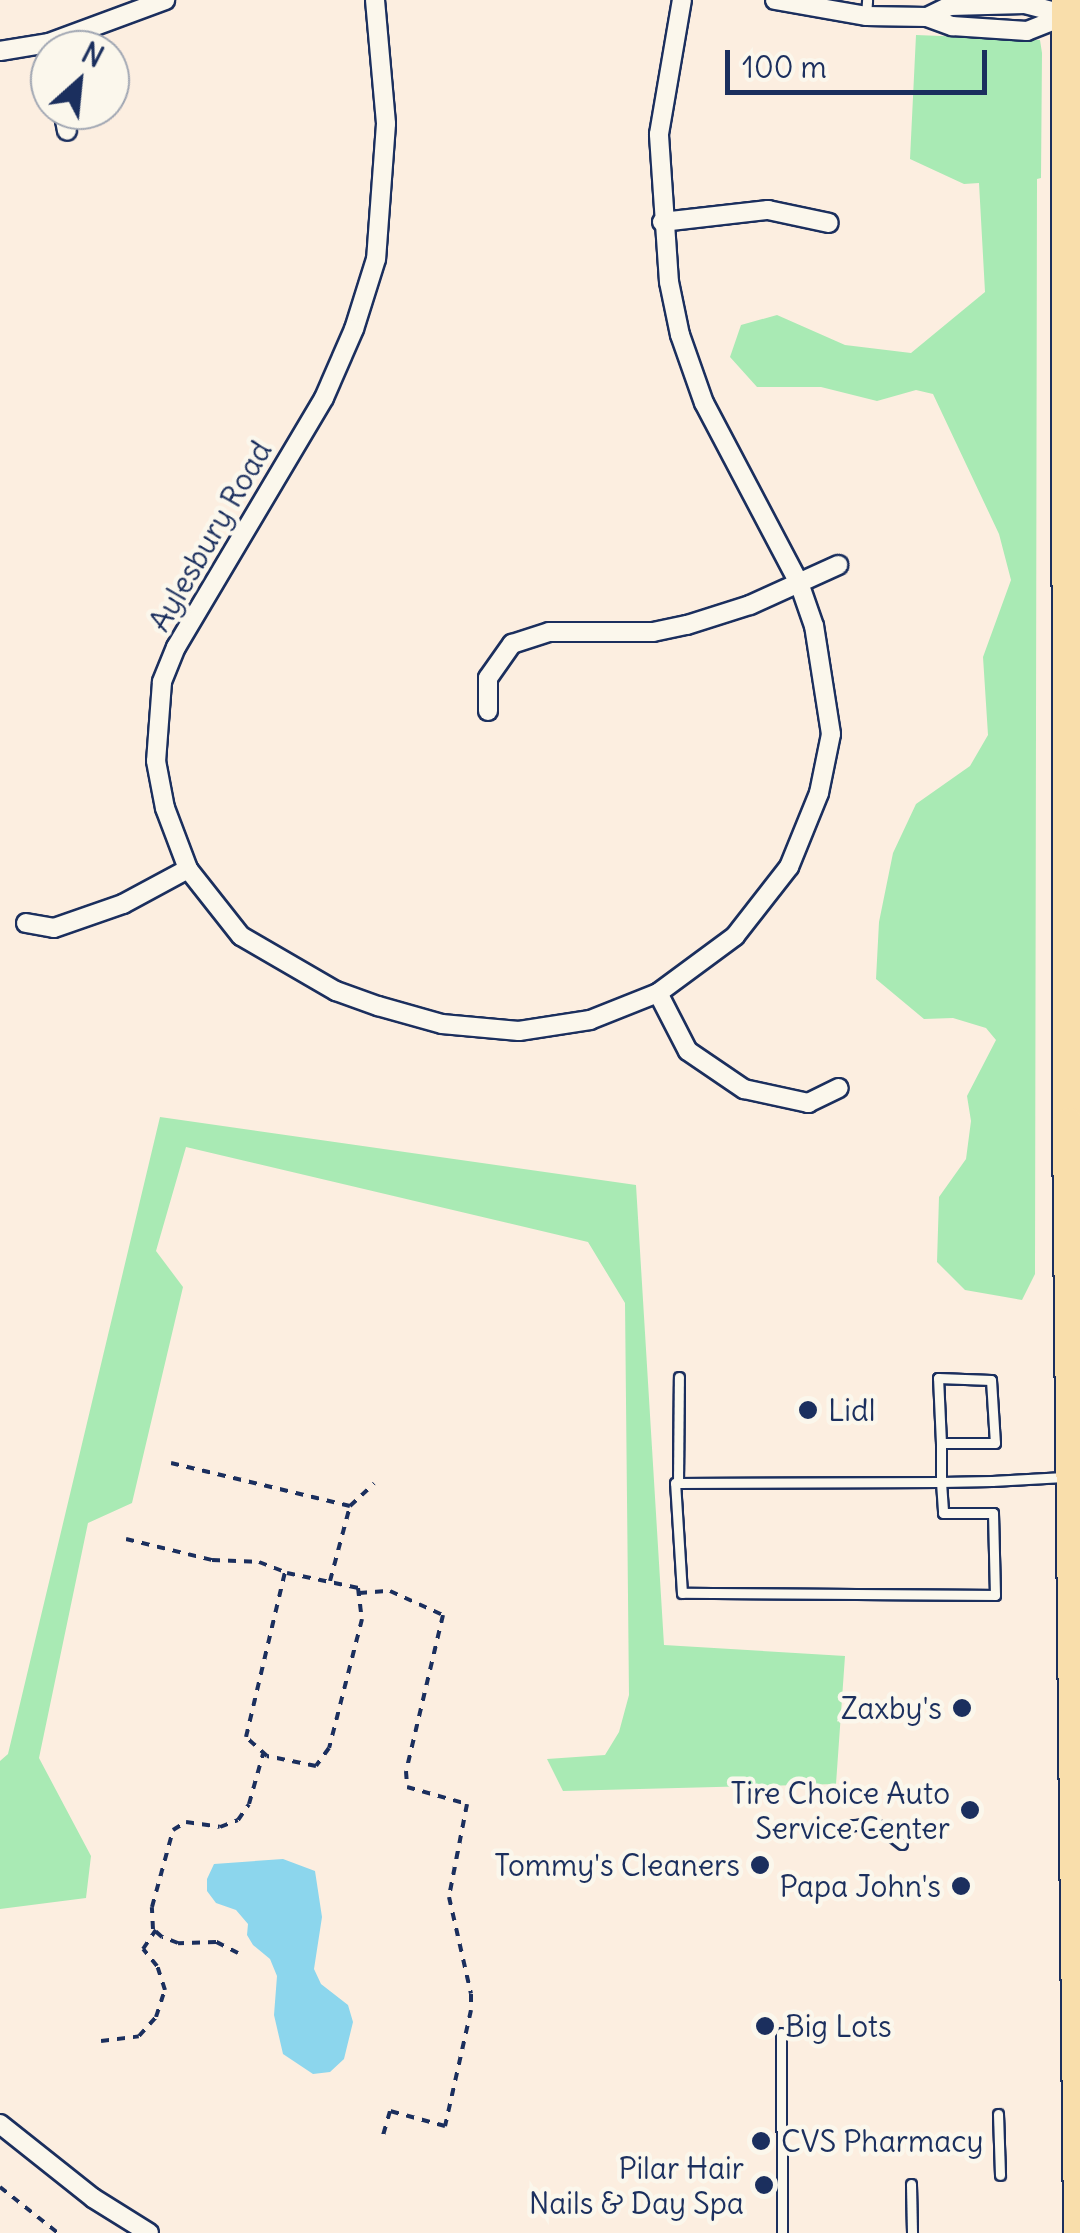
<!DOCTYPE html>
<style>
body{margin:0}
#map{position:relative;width:1080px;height:2233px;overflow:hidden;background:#fceee0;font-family:Delius,sans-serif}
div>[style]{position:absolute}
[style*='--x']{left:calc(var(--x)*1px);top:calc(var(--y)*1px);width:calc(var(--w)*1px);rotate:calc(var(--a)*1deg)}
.green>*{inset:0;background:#a9eab4}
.water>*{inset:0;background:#8cd6ed}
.path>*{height:4px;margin-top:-2px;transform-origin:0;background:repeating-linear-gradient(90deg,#1b2f5e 0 8px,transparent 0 16px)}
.roads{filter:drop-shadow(2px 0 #1b2f5e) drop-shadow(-2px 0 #1b2f5e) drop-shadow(0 2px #1b2f5e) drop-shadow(0 -2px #1b2f5e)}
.lane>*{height:9px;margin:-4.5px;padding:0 4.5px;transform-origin:4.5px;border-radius:4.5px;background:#fbf7ec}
.street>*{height:18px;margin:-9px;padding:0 9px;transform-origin:9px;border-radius:9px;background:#fbf7ec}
.primary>*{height:30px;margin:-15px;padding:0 15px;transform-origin:15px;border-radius:15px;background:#f9deab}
.dots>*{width:28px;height:28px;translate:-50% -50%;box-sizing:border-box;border:5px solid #fbf7ec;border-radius:50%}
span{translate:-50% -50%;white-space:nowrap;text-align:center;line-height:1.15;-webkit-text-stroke:9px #fbf7ec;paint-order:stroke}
.street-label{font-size:30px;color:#1b2f5e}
.poi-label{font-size:30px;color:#1b2f5e}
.left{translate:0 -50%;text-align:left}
.right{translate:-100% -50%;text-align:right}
.north{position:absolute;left:30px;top:30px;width:100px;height:100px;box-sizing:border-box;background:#fbf7ec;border:2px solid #a1a7b3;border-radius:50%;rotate:27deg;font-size:28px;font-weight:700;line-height:40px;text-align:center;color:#1b2f5e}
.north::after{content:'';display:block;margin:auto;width:35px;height:45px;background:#1b2f5e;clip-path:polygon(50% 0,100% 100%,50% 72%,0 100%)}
.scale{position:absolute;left:725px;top:50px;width:262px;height:45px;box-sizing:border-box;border:5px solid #1b2f5e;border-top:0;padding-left:12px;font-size:30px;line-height:35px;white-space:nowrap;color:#1b2f5e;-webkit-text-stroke:8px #fbf7ec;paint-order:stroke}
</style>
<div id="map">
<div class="green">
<i style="clip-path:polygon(916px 35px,1040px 40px,1042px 53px,1041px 178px,1037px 179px,1035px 1274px,1022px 1300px,965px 1290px,937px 1262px,939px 1197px,966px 1159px,971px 1121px,967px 1096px,996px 1040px,986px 1028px,953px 1018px,924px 1019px,876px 979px,879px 922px,893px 853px,916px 804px,970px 766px,988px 735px,983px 657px,1011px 580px,999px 534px,933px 394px,916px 390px,877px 401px,821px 387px,757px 387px,730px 357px,741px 325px,777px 315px,845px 345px,911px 353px,985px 292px,979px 183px,964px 184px,910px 159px)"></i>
<i style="clip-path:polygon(160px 1117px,636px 1185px,664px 1645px,845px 1656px,836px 1784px,563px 1791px,547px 1759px,605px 1755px,619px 1732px,629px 1695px,625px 1303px,588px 1242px,186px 1147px,156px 1251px,183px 1287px,132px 1503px,88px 1523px,39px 1758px,91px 1856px,86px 1898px,0 1909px,0 1761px,8px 1754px)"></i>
</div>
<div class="water">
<i style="clip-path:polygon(283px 1859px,315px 1871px,322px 1917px,314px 1969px,321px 1984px,348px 2005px,353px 2022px,344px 2059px,330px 2072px,313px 2074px,283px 2054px,274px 2015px,277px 1976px,270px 1959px,253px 1945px,247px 1935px,248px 1924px,236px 1910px,216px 1903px,207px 1891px,207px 1879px,214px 1864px)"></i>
</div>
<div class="path">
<i style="--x:171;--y:1463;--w:184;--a:13.5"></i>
<i style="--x:126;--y:1539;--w:89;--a:13.7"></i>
<i style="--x:212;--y:1560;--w:47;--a:2.4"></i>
<i style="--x:259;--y:1562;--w:30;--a:21"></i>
<i style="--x:287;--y:1573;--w:73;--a:11.9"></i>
<i style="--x:358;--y:1588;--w:31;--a:83"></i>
<i style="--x:362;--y:1619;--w:133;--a:104.3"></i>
<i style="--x:329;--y:1748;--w:22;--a:126"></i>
<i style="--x:316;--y:1766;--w:50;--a:-168.5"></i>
<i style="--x:267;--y:1756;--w:28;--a:-138"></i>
<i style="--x:246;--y:1737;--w:170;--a:-76.7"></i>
<i style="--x:330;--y:1581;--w:78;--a:-75.1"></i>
<i style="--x:350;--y:1506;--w:33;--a:-43"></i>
<i style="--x:359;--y:1593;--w:31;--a:-4"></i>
<i style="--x:390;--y:1591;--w:58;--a:24.4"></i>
<i style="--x:443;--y:1615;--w:160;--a:103.3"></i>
<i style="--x:406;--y:1771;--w:16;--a:86"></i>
<i style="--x:407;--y:1787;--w:62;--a:15.8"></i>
<i style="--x:467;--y:1804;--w:95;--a:101"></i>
<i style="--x:449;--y:1897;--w:99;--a:77.2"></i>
<i style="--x:471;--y:1994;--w:16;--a:90"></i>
<i style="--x:471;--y:2010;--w:119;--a:102.6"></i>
<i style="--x:445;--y:2126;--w:57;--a:-164.7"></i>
<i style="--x:390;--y:2111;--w:29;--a:106"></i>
<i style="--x:238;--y:1953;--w:25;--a:-153"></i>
<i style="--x:216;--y:1942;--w:38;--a:178"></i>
<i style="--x:178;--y:1943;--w:17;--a:-159"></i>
<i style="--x:162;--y:1937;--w:12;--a:-138"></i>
<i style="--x:153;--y:1929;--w:22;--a:-93"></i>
<i style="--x:152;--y:1907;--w:80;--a:-74.7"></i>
<i style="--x:173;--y:1830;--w:15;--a:-32"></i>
<i style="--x:186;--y:1822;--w:34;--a:8"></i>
<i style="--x:220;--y:1827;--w:19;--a:-21"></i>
<i style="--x:238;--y:1820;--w:19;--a:-55"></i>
<i style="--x:249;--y:1804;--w:52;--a:-74.4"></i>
<i style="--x:101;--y:2041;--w:38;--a:-7"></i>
<i style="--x:139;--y:2036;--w:25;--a:-48"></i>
<i style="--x:156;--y:2017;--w:28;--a:-72"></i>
<i style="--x:165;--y:1990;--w:25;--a:-108"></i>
<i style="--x:157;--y:1966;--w:22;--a:-129"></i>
<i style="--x:143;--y:1949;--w:23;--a:-56"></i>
<i style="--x:0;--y:2187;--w:74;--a:38.4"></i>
</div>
<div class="roads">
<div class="lane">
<i style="--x:866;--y:16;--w:16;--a:-86"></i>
<i style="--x:941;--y:1443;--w:65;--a:-92.6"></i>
<i style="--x:938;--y:1378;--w:53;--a:2.2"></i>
<i style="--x:991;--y:1380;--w:63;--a:86.4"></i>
<i style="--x:995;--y:1443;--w:54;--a:180"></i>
<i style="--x:941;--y:1443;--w:39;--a:90"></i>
<i style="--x:941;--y:1482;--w:31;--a:86"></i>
<i style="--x:943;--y:1513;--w:50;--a:0"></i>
<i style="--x:993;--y:1513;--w:82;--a:88.6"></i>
<i style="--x:995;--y:1595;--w:313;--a:-179.6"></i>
<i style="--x:682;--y:1593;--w:110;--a:-93.6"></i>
<i style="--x:675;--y:1483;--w:266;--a:-0.2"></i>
<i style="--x:941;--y:1482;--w:51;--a:-1.1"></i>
<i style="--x:992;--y:1481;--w:72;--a:-3.2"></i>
<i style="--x:678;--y:1483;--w:106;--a:-89.5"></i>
<i style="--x:846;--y:1826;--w:29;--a:-6"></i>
<i style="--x:875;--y:1823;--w:34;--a:38"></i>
<i style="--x:781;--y:2033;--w:200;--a:89.7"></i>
<i style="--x:998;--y:2114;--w:61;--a:88.1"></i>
<i style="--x:911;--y:2184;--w:49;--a:88.8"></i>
</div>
<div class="street">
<i style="--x:375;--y:0;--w:124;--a:84.9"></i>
<i style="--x:386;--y:124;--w:135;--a:94.2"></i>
<i style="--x:376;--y:259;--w:73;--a:107.4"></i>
<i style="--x:354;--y:329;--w:75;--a:113.5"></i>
<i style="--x:324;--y:398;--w:290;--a:120.7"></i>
<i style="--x:176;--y:647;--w:38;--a:112"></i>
<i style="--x:162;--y:682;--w:79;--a:94.3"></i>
<i style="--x:156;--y:761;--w:48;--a:79.2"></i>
<i style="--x:165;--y:808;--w:65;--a:69.3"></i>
<i style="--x:188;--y:869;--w:85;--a:51.7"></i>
<i style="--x:241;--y:936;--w:110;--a:30.1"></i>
<i style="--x:336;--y:991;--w:45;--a:19.7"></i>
<i style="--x:378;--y:1006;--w:66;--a:15.7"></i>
<i style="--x:442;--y:1024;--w:77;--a:5.2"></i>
<i style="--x:519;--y:1031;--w:72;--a:-8.8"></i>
<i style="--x:590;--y:1020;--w:73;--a:-21.7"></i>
<i style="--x:658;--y:993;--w:96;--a:-36.5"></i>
<i style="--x:735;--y:936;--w:88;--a:-52"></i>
<i style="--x:789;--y:867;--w:80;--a:-67.9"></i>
<i style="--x:819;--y:793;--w:60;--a:-78.5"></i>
<i style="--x:831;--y:734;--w:109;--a:-98.9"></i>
<i style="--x:814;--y:626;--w:46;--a:-109.2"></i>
<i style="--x:799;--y:583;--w:204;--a:-117.8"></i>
<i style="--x:704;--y:403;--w:72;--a:-109.4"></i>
<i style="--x:680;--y:335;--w:54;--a:-101.7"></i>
<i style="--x:669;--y:282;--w:148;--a:-93.9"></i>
<i style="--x:659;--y:134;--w:136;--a:-80.3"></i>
<i style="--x:775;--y:0;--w:92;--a:10"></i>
<i style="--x:866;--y:16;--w:61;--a:0.9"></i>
<i style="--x:927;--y:17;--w:27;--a:20"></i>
<i style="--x:952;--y:26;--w:75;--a:3.8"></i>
<i style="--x:1027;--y:31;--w:43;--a:-21.8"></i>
<i style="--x:927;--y:17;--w:25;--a:-26"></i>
<i style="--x:950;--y:6;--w:75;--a:-1.5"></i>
<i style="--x:1025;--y:4;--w:43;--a:14.7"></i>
<i style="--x:0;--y:51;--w:50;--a:-9.3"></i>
<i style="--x:49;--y:43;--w:124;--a:-20.3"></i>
<i style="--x:63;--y:110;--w:21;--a:79"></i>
<i style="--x:662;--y:222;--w:107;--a:-6.5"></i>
<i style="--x:768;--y:210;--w:62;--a:12"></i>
<i style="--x:488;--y:711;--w:33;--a:-90"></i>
<i style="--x:488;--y:678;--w:42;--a:-54.8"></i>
<i style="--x:512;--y:644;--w:39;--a:-18"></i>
<i style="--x:549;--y:632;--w:104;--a:0"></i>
<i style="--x:653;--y:632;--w:35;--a:-12"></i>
<i style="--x:687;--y:625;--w:66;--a:-17.6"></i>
<i style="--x:750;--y:605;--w:97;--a:-24.4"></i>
<i style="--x:26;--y:923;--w:28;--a:10"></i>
<i style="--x:54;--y:928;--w:73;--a:-19.2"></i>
<i style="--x:123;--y:904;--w:74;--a:-28.3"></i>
<i style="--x:658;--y:993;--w:65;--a:62.7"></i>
<i style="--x:688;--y:1051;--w:68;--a:34.2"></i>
<i style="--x:744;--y:1089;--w:66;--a:12.3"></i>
<i style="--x:808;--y:1103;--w:34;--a:-26"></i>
<i style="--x:0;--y:2124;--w:119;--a:38.5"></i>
<i style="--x:93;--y:2198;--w:66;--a:32"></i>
</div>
<div class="primary">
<i style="--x:1067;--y:0;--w:1123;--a:89.95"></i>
<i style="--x:1068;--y:1123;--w:1110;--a:89.43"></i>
</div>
</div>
<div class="dots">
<i style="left:808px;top:1410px;background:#1b2f5e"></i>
<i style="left:962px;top:1708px;background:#1b2f5e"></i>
<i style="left:970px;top:1810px;background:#1b2f5e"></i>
<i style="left:760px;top:1865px;background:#1b2f5e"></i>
<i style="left:961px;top:1886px;background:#1b2f5e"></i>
<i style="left:765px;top:2026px;background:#1b2f5e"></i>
<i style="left:761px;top:2141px;background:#1b2f5e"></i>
<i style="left:764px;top:2185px;background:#1b2f5e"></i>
</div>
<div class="street-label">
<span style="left:210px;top:536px;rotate:-60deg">Aylesbury Road</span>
</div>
<div class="poi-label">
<span class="left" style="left:828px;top:1410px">Lidl</span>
<span class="right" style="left:942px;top:1708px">Zaxby's</span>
<span class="right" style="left:950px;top:1810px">Tire Choice Auto<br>Service Center</span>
<span class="right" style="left:740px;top:1865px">Tommy's Cleaners</span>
<span class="right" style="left:941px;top:1886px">Papa John's</span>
<span class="left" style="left:785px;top:2026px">Big Lots</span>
<span class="left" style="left:781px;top:2141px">CVS Pharmacy</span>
<span class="right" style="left:744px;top:2185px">Pilar Hair<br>Nails &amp; Day Spa</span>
</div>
<div class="north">N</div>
<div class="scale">100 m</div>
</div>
